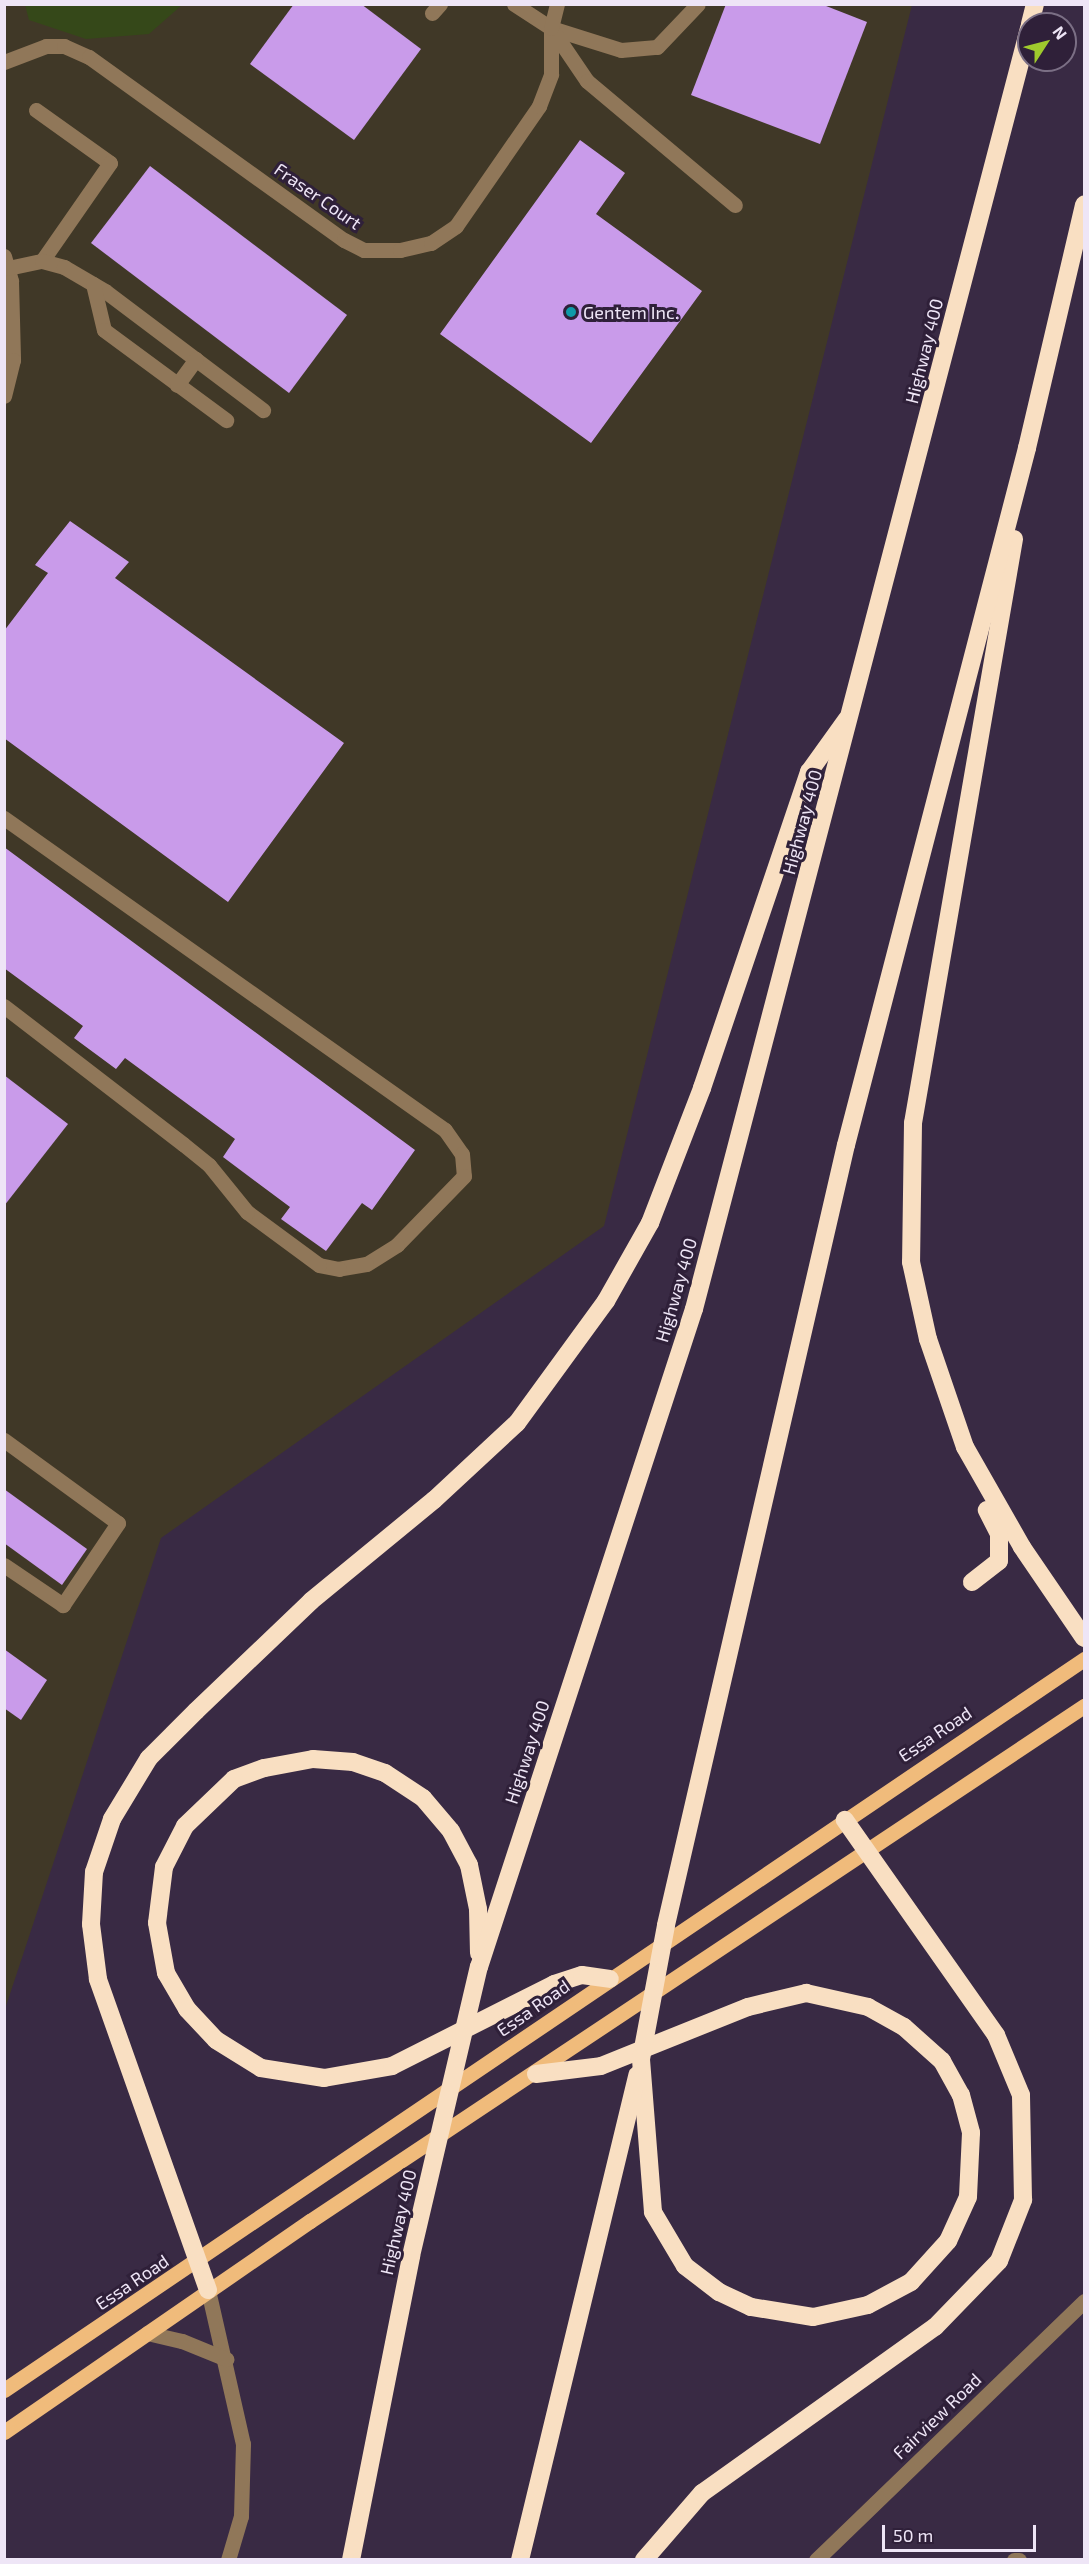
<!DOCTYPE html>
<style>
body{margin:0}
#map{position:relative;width:1089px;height:2564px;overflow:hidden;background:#392a44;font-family:"Exo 2",sans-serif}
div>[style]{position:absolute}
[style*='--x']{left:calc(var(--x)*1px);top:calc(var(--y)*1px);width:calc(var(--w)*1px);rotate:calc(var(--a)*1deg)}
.industrial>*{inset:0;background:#403827}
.green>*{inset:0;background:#354819}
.building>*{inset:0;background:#c99bea}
.minor>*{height:15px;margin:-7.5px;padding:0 7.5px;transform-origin:7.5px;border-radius:7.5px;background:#907759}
.major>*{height:15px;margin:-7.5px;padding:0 7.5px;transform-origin:7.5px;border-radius:7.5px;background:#f0bb7b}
.highway>*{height:18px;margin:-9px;padding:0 9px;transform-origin:9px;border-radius:9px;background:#f9dfc2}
.highway-bridge>*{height:18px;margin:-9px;padding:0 9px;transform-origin:9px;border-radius:9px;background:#f9dfc2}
.dots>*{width:16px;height:16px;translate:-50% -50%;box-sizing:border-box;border:3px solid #2f2039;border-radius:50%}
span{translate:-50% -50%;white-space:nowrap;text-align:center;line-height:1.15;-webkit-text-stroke:6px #2f2039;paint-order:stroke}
.street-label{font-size:18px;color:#eee5f6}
.poi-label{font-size:18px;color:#eee5f6}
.left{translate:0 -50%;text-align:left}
.frame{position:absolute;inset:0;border:6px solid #eee5f6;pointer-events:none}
.north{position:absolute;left:1017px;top:12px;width:60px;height:60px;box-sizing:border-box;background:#2f2039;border:2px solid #7b6f85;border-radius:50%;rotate:54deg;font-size:16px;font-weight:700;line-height:24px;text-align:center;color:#eee5f6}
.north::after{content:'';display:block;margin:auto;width:21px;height:27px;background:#9fca2d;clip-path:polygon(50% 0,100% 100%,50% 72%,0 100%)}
.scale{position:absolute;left:882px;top:2525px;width:154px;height:27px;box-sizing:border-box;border:3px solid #eee5f6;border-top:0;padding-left:8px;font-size:18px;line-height:21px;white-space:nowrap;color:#eee5f6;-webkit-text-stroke:4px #2f2039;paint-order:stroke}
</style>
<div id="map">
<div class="industrial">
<i style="clip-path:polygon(5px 5px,912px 5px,604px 1226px,161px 1538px,5px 2009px)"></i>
</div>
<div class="green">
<i style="clip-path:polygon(25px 5px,25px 4px,182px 5px,149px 34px,86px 39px,29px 20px)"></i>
</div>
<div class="building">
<i style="clip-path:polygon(294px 4px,361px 4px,421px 49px,354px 140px,250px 64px)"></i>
<i style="clip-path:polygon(726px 4px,821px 4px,867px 22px,820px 144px,691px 95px)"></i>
<i style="clip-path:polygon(580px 140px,625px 173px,596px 214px,702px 291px,591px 443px,440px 334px)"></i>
<i style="clip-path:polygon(150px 166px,347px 315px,289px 393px,91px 243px)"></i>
<i style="clip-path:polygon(70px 521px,129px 562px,115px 578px,344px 743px,228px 902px,4px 738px,4px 631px,48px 573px,35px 565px)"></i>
<i style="clip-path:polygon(4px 847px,415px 1150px,372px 1210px,362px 1203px,326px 1251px,281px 1219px,290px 1207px,223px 1157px,235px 1139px,125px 1058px,116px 1069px,74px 1038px,83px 1026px,4px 968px)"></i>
<i style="clip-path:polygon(4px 1075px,68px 1124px,4px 1206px)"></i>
<i style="clip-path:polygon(4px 1489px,87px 1549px,62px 1585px,4px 1543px)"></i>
<i style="clip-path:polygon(4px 1649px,47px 1680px,21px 1720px,4px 1708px)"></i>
</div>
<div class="minor">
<i style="--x:514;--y:4;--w:44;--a:33"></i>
<i style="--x:551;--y:28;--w:73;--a:17.4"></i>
<i style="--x:621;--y:50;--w:36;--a:-5"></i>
<i style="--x:657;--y:47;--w:59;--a:-46.4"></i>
<i style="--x:432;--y:13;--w:12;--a:-48"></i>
<i style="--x:551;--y:28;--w:64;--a:55.8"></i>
<i style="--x:587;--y:81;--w:193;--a:40"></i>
<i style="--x:4;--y:62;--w:45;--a:-20.9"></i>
<i style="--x:46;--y:46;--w:18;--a:0"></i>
<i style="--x:64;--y:46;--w:27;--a:24"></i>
<i style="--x:89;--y:57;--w:314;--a:35.7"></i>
<i style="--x:344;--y:240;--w:22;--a:27"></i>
<i style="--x:364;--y:250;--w:36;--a:0"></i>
<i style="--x:400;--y:250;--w:32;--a:-13"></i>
<i style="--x:431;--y:243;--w:30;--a:-34"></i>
<i style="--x:456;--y:226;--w:146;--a:-55.3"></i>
<i style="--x:539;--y:106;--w:34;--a:-69"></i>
<i style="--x:551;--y:74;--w:46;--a:-90"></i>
<i style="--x:551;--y:28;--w:25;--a:-76"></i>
<i style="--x:36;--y:110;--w:91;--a:35.6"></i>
<i style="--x:110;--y:163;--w:119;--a:124.8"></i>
<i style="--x:4;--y:256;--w:26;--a:74"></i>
<i style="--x:11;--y:281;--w:79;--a:88.5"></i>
<i style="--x:13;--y:360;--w:37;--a:104"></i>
<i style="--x:8;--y:268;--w:35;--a:-12"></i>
<i style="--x:42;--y:261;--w:23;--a:15"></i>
<i style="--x:64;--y:267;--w:48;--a:30.3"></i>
<i style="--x:105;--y:291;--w:198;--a:37"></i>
<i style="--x:93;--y:284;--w:47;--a:76.6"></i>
<i style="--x:104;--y:330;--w:152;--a:36.4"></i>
<i style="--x:177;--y:385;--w:32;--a:-54"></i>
<i style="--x:4;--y:818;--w:540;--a:35.28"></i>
<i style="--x:445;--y:1130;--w:29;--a:55"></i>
<i style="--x:462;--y:1154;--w:22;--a:85"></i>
<i style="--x:464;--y:1176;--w:96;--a:134.2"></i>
<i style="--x:397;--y:1245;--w:36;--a:148"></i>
<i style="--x:366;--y:1264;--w:27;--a:170"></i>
<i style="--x:339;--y:1269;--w:20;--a:-169"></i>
<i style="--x:319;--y:1265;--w:89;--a:-143.6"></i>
<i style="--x:247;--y:1212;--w:60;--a:-129"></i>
<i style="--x:209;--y:1165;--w:33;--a:-141"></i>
<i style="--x:183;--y:1144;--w:226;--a:-142.4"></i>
<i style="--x:4;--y:1440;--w:141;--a:36.1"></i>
<i style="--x:118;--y:1523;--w:99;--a:123.9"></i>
<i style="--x:63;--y:1605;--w:71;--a:-145.9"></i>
<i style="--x:208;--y:2290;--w:158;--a:77.2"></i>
<i style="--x:243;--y:2444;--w:72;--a:91.6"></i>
<i style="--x:241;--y:2516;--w:46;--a:106.5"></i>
<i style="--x:147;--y:2333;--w:36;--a:13"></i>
<i style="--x:182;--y:2341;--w:48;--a:22.2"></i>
<i style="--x:816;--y:2560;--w:373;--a:-44"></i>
<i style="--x:1014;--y:2560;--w:5;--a:0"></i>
</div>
<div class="major">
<i style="--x:4;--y:2390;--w:1304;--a:-34.09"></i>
<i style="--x:4;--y:2432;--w:372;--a:-34.6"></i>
<i style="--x:310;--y:2221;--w:930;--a:-33.64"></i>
</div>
<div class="highway">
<i style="--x:1030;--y:24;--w:21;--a:-76"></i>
<i style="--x:1014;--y:539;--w:593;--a:99.81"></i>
<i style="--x:913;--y:1123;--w:139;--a:90.8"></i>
<i style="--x:911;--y:1262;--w:79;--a:77.6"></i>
<i style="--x:928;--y:1339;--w:114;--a:71.1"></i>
<i style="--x:965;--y:1447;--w:115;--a:60.3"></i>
<i style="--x:1022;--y:1547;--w:110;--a:55.7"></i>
<i style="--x:972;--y:1582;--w:34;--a:-38"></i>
<i style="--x:999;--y:1561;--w:27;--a:-90"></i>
<i style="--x:999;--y:1534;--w:27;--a:-117"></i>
<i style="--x:666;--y:1925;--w:800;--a:-77.01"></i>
<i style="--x:846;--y:1145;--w:720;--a:-75.44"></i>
<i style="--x:1027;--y:448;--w:250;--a:-76.8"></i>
<i style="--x:479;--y:1953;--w:44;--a:-91.3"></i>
<i style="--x:478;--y:1909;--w:45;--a:-101.6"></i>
<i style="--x:469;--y:1865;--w:38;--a:-118"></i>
<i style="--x:451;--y:1831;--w:43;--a:-130.3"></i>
<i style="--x:423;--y:1798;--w:45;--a:-146.7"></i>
<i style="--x:385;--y:1773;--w:34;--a:-161"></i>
<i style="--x:353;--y:1762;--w:40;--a:-175.7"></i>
<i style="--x:313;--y:1759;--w:50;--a:169.6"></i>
<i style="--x:264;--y:1768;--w:32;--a:160"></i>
<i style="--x:234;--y:1779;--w:68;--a:136.2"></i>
<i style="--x:185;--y:1826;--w:46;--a:117.1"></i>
<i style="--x:164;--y:1867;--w:56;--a:97.1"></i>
<i style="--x:157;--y:1923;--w:51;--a:79.8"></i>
<i style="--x:166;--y:1973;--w:42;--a:59.7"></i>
<i style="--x:187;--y:2009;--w:42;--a:46.9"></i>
<i style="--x:216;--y:2040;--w:53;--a:31.9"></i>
<i style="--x:261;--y:2068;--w:64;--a:9"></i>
<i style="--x:324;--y:2078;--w:69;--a:-10"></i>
<i style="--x:392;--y:2066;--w:182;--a:-26.8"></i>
<i style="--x:554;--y:1984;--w:29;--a:-18"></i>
<i style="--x:582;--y:1975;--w:28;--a:8"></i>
<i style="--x:479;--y:1967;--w:692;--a:-71.91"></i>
<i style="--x:694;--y:1309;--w:1324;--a:-75.34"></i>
<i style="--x:536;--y:2074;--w:65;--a:-7"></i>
<i style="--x:601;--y:2066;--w:158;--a:-21.9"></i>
<i style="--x:748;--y:2007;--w:60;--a:-13.6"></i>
<i style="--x:806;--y:1993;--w:64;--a:12.7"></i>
<i style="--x:868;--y:2007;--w:41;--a:29.1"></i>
<i style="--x:904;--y:2027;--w:51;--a:41.8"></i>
<i style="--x:942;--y:2061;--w:39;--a:61"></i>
<i style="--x:961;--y:2095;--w:39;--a:75"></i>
<i style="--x:971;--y:2133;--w:64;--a:92.7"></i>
<i style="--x:968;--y:2197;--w:48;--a:114.4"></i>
<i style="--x:948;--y:2241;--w:55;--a:132.1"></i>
<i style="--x:911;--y:2282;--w:49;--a:151.9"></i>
<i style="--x:868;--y:2305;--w:56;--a:167.7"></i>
<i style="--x:813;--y:2317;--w:63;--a:-170.8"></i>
<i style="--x:751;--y:2307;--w:35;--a:-155"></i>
<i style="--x:719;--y:2292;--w:43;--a:-142.6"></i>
<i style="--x:685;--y:2266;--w:63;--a:-120.7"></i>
<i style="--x:653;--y:2212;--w:153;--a:-94.5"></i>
<i style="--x:208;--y:2290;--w:330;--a:-109.5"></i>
<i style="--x:98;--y:1979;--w:55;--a:-97.3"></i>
<i style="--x:91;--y:1924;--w:52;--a:-86.7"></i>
<i style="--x:94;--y:1872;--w:56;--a:-71.2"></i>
<i style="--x:112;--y:1819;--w:71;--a:-58.8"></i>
<i style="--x:149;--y:1758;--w:66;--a:-45"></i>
<i style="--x:196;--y:1711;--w:159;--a:-43.7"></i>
<i style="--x:311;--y:1601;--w:159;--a:-39.4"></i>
<i style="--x:434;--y:1500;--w:113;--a:-42.9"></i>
<i style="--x:517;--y:1423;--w:151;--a:-53.9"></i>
<i style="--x:606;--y:1301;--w:90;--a:-60.6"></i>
<i style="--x:650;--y:1223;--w:145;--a:-68.9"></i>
<i style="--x:702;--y:1088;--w:334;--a:-71.3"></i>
<i style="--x:809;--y:772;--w:65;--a:-54.4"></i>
<i style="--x:351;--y:2560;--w:310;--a:-78.8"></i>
<i style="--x:520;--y:2560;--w:499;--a:-76.4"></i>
<i style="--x:644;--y:2560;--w:89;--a:-49.1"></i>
<i style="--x:702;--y:2493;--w:286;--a:-35.5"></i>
<i style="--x:935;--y:2327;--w:92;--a:-45.9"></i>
<i style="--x:999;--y:2261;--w:66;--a:-68.5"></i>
<i style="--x:1023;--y:2200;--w:105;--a:-91.1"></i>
<i style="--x:1021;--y:2095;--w:65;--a:-112.6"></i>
<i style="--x:996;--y:2035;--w:263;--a:-125.1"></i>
</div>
<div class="highway-bridge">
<i style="--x:641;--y:2059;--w:136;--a:-79.4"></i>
<i style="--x:411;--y:2256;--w:297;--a:-76.8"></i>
</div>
<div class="dots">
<i style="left:571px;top:312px;background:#0f9aa8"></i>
</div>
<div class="street-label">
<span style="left:318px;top:196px;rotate:35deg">Fraser Court</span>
<span style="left:924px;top:351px;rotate:-76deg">Highway 400</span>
<span style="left:802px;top:822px;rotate:-75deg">Highway 400</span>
<span style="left:676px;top:1290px;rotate:-74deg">Highway 400</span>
<span style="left:935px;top:1734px;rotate:-34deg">Essa Road</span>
<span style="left:527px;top:1752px;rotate:-72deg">Highway 400</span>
<span style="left:533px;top:2008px;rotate:-35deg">Essa Road</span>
<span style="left:398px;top:2222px;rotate:-77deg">Highway 400</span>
<span style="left:132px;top:2282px;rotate:-34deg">Essa Road</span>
<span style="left:937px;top:2416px;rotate:-44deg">Fairview Road</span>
</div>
<div class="poi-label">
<span class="left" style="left:583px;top:312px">Gentem Inc.</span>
</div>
<div class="frame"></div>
<div class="north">N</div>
<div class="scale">50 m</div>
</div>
